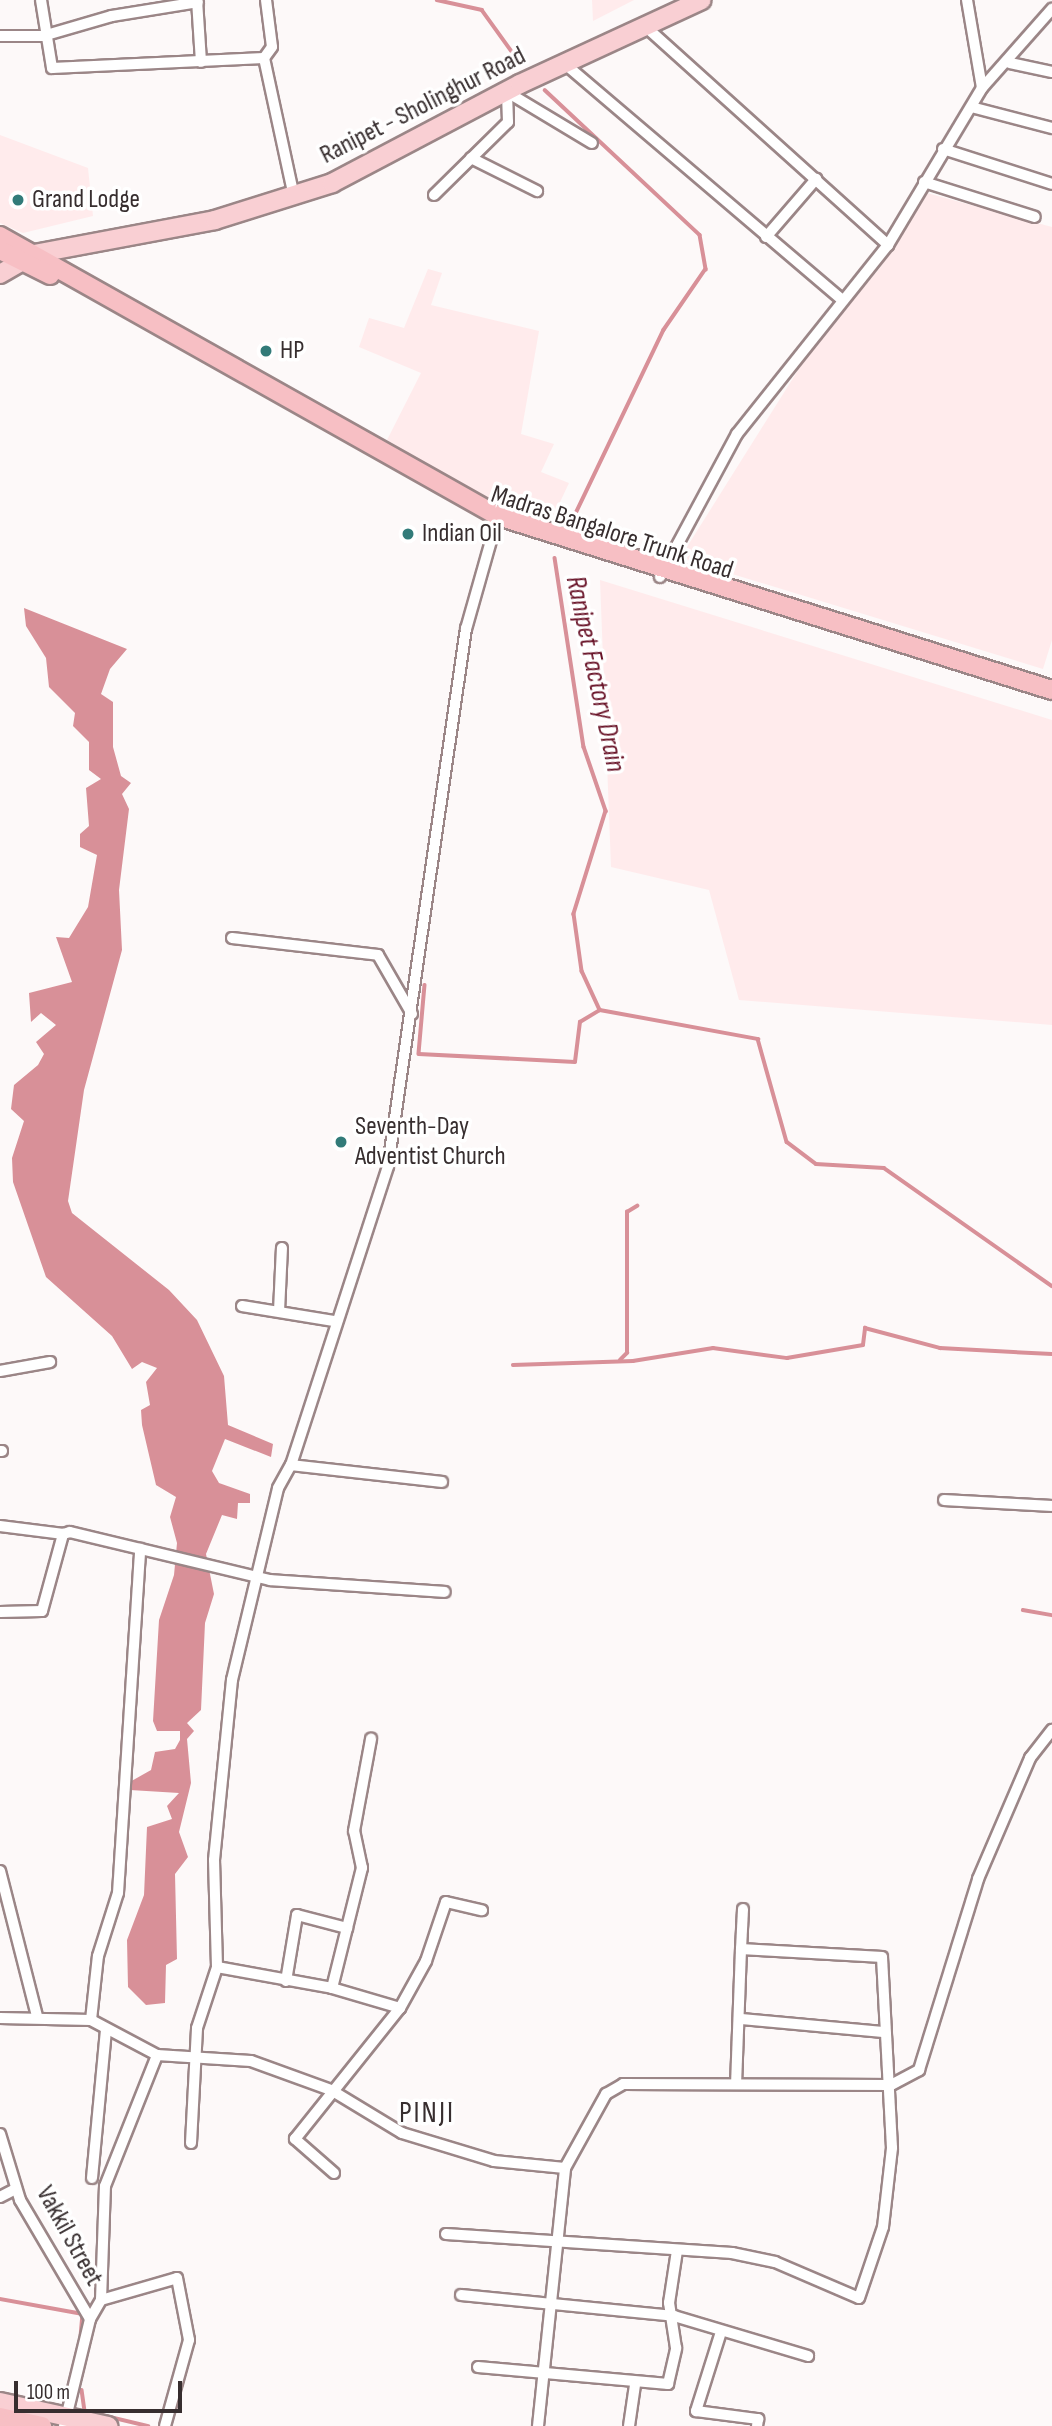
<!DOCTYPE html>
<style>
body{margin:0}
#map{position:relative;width:1052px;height:2426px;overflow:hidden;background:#fdf9f9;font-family:"Sofia Sans Condensed",sans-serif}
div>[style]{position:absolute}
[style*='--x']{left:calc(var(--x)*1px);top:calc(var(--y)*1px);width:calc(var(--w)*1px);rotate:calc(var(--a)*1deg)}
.built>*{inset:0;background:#ffebec}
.water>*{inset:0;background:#d89098}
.stream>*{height:3.5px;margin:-1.75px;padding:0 1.75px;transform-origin:1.75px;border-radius:1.75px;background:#d89098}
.roads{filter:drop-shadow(2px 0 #9b8687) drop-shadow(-2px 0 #9b8687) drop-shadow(0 2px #9b8687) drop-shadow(0 -2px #9b8687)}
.minor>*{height:10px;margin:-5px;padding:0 5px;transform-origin:5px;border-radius:5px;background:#fff}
.primary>*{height:18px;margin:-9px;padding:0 9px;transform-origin:9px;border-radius:9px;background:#f9cfd3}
.trunk>*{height:18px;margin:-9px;padding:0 9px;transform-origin:9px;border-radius:9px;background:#f7bfc4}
.dots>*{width:19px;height:19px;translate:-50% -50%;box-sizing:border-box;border:4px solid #fff;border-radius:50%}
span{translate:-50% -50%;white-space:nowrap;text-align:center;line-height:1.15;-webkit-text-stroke:7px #fff;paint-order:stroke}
.street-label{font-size:26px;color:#372e2f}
.poi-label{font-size:26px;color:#372e2f}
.left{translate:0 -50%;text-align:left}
.water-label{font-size:28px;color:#681227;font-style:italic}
.quarter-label{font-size:30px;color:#372e2f;letter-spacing:2px}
.scale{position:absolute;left:14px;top:2381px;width:168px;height:32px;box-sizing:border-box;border:4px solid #372e2f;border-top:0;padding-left:9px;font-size:21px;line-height:24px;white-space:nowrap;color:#372e2f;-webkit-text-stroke:5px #fff;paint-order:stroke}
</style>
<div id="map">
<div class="built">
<i style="clip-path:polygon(592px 0,634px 0,593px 21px)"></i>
<i style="clip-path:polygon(0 135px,88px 168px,93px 216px,23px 233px,0 223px)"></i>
<i style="clip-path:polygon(927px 193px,1052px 227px,1052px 640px,1043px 669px,680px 558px,812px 348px,880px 268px)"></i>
<i style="clip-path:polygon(428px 269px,442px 273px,431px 305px,539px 331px,521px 434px,554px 444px,541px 472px,569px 483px,552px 519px,487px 501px,387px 440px,421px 373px,359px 347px,369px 318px,404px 328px)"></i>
<i style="clip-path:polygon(600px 580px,1052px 720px,1052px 1025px,739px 1000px,709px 890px,611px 867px)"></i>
</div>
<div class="water">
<i style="clip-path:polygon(24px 608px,127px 649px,110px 669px,101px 694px,113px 702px,113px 747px,121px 776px,131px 783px,122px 794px,129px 809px,119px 890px,122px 950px,84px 1090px,68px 1201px,72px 1213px,169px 1290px,197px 1320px,224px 1376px,228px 1425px,273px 1444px,271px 1457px,225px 1439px,212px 1471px,219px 1483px,250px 1494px,250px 1503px,238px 1503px,237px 1519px,222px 1515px,206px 1554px,214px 1594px,205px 1623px,201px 1710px,187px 1723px,194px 1731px,187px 1739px,191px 1783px,179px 1832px,188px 1857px,175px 1874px,177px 1959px,166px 1965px,165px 2003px,146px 2005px,128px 1987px,127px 1940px,144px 1895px,147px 1827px,172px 1819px,167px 1806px,179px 1793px,130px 1790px,128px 1783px,151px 1770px,155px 1752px,175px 1749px,180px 1740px,180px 1731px,157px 1731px,153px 1721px,159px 1620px,174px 1575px,177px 1543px,170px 1517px,176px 1497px,156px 1485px,142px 1425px,141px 1410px,150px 1405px,146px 1382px,157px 1368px,142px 1362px,132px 1369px,112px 1336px,46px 1277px,13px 1182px,12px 1158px,24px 1121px,11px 1109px,14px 1085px,38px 1065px,44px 1054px,36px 1042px,56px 1025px,41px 1013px,31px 1022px,29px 993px,72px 982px,56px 937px,69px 938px,88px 907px,97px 855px,80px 847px,80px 834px,89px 826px,86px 788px,101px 779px,89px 770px,89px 742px,73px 726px,75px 713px,49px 687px,46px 658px,26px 626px)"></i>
</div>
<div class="stream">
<i style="--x:437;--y:0;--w:46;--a:12.5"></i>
<i style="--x:482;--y:10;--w:67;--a:54.2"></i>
<i style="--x:545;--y:90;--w:212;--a:43.1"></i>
<i style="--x:700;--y:235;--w:35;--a:80"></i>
<i style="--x:706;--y:269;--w:74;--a:124.5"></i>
<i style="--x:664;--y:330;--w:222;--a:115.6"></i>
<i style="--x:555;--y:558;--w:191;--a:81.3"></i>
<i style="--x:584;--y:747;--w:68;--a:71"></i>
<i style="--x:606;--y:811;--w:108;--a:107.3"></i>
<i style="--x:574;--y:914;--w:58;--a:82"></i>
<i style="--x:582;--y:971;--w:43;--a:65.2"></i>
<i style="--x:600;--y:1010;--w:161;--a:10.4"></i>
<i style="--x:758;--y:1039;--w:107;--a:74.3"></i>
<i style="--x:787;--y:1142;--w:36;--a:37"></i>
<i style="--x:816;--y:1164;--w:68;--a:3.4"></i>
<i style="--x:884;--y:1168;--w:205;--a:35.1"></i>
<i style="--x:425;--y:985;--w:69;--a:95"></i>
<i style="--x:419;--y:1054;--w:156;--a:2.9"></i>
<i style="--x:575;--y:1062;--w:40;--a:-82.9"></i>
<i style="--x:580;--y:1022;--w:23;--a:-31"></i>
<i style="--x:620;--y:1360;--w:10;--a:-45"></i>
<i style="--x:627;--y:1353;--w:141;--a:-90"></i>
<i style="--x:627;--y:1212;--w:12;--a:-31"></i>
<i style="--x:513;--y:1365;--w:120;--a:-1.9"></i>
<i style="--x:633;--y:1361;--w:81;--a:-9.2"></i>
<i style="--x:713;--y:1348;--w:75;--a:7.7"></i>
<i style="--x:787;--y:1358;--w:77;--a:-9.7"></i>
<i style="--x:863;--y:1345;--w:17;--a:-83"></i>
<i style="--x:865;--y:1328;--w:78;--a:14.9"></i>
<i style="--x:940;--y:1348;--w:112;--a:3.1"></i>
<i style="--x:1023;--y:1610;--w:29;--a:10"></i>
<i style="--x:0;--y:2299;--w:84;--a:10.2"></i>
<i style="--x:83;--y:2314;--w:21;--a:95"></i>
<i style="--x:82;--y:2390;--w:21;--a:82"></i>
<i style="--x:85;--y:2411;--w:65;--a:13.4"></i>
</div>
<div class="roads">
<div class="minor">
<i style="--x:41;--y:0;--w:69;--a:80.8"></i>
<i style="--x:52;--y:68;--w:212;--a:-2.7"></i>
<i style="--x:197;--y:0;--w:62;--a:86.3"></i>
<i style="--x:266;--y:0;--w:47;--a:82.7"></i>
<i style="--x:272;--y:47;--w:14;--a:126"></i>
<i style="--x:264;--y:58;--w:142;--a:77.8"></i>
<i style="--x:967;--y:0;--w:89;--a:80.3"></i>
<i style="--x:646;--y:27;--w:326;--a:42"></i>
<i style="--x:0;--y:36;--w:43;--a:0"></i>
<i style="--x:43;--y:36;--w:72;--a:-16.2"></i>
<i style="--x:112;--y:16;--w:87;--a:-9.2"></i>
<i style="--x:1010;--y:63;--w:43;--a:12.1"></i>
<i style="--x:565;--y:64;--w:364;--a:40.4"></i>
<i style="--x:507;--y:92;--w:99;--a:31"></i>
<i style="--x:975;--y:108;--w:80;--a:14.6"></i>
<i style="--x:943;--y:149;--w:114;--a:17.8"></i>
<i style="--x:471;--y:158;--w:74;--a:26.6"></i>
<i style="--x:924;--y:182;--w:116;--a:17.5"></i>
<i style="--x:434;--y:195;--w:104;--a:-44.6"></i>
<i style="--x:508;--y:122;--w:30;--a:-92"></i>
<i style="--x:766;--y:237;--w:77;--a:-49.2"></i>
<i style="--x:660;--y:577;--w:162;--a:-61.7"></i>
<i style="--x:737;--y:434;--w:242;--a:-51.4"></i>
<i style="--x:888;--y:245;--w:183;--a:-59.1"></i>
<i style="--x:982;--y:88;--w:106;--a:-48.5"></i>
<i style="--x:232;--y:938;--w:147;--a:6.6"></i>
<i style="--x:378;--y:955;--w:68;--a:60"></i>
<i style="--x:242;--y:1306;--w:93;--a:9.3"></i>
<i style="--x:279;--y:1311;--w:63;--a:-87.3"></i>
<i style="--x:0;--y:1371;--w:51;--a:-10.2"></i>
<i style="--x:0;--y:1451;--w:2;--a:0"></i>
<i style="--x:291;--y:1465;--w:152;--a:6.4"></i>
<i style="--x:944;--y:1500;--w:108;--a:3.2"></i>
<i style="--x:0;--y:1526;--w:64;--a:7.2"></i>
<i style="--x:0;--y:1612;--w:42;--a:-1.4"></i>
<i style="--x:42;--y:1611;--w:80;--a:-74.7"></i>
<i style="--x:63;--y:1534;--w:7;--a:-16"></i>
<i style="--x:70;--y:1532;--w:206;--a:13.5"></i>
<i style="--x:270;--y:1580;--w:175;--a:3.9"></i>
<i style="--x:0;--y:1871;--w:150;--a:75.7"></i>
<i style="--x:741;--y:1949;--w:40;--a:-87.1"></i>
<i style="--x:217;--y:1967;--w:117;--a:10.3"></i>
<i style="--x:332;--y:1988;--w:71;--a:16.4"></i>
<i style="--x:286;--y:1981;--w:67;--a:-80.5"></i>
<i style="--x:297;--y:1915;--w:52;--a:14.6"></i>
<i style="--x:332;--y:1988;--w:124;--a:-76"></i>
<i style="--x:362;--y:1868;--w:38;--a:-102"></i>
<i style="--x:354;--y:1831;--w:94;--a:-79.5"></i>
<i style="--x:0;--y:2018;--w:91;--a:1.3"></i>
<i style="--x:91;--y:2020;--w:75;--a:27.9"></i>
<i style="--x:157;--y:2055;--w:94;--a:3.7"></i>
<i style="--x:251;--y:2061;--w:85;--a:19.9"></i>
<i style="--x:331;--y:2090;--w:83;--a:31.2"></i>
<i style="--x:402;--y:2133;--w:96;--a:16.9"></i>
<i style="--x:494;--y:2161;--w:71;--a:5.6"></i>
<i style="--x:741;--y:2019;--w:143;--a:5.2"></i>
<i style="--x:91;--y:2020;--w:64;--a:-83.8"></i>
<i style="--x:98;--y:1956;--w:66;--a:-72.4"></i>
<i style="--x:118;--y:1893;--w:345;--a:-86.3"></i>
<i style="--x:0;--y:2134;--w:69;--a:73.1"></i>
<i style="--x:20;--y:2200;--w:138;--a:59.5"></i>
<i style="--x:191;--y:2143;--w:115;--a:-87"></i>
<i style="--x:197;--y:2028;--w:64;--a:-71.8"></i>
<i style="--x:217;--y:1967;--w:107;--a:-91.6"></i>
<i style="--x:214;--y:1860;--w:181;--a:-84.3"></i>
<i style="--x:232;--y:1680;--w:197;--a:-76.5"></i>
<i style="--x:278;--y:1488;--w:26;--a:-61"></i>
<i style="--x:291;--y:1465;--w:314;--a:-72"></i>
<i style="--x:388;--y:1166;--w:543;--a:-81.74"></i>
<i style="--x:466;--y:629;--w:117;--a:-74.2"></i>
<i style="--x:334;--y:2173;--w:52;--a:-138.9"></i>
<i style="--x:295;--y:2139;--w:168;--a:-51.3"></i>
<i style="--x:400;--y:2008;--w:54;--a:-61"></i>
<i style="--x:426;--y:1961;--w:62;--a:-71.3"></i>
<i style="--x:446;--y:1902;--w:37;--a:13"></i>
<i style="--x:92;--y:2178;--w:148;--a:-84.6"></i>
<i style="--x:0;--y:2197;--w:18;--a:-27"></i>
<i style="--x:446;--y:2234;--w:287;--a:3.8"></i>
<i style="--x:732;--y:2253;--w:44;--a:11.8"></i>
<i style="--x:775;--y:2262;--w:91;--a:23.2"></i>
<i style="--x:859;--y:2298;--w:75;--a:-71.3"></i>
<i style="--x:883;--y:2227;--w:80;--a:-83.5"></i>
<i style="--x:892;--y:2148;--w:191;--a:-93"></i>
<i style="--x:882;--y:1957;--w:141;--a:-176.8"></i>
<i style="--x:741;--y:1949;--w:135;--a:92.1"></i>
<i style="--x:461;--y:2295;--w:214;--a:5.6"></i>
<i style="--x:674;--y:2316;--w:140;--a:16.6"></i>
<i style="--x:101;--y:2300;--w:79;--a:-16.1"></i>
<i style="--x:177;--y:2278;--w:63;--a:79"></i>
<i style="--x:189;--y:2340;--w:89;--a:105.6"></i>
<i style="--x:720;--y:2335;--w:80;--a:107.5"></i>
<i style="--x:696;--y:2411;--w:63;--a:7.4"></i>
<i style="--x:758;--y:2419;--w:7;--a:98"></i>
<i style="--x:478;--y:2367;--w:191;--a:5.1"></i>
<i style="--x:668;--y:2384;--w:37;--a:-77"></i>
<i style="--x:676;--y:2348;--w:46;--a:-98.8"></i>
<i style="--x:669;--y:2303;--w:53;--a:-81.3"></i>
<i style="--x:64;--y:2426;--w:110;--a:-76.3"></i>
<i style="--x:90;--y:2319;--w:22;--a:-60"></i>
<i style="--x:101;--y:2300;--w:114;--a:-88"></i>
<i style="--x:105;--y:2186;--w:141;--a:-68.3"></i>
<i style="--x:538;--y:2426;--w:259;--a:-84"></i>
<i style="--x:565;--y:2168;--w:85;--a:-61"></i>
<i style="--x:606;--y:2094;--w:20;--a:-30"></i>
<i style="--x:623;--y:2084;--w:268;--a:0.2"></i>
<i style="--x:891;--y:2085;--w:32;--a:-28"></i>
<i style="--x:919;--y:2070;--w:200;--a:-72.8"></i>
<i style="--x:978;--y:1879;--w:132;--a:-66.7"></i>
<i style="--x:1030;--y:1758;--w:36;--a:-52"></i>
<i style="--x:629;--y:2426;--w:41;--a:-81.7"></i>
</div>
<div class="primary">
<i style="--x:0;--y:274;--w:39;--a:-30"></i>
<i style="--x:34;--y:254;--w:184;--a:-10.6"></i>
<i style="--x:215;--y:220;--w:123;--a:-17.5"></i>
<i style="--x:332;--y:183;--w:212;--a:-27.8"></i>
<i style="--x:520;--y:84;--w:200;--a:-24.8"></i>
<i style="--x:0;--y:2402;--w:111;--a:12.5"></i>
</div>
<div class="trunk">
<i style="--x:0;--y:236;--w:571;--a:29.35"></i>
<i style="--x:498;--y:516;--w:581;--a:17.44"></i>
<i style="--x:0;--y:250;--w:56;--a:26.6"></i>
<i style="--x:0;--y:2417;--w:43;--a:12.1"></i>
</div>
</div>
<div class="dots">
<i style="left:18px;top:200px;background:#327b79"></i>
<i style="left:266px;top:351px;background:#327b79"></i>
<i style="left:408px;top:534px;background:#327b79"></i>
<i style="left:341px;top:1142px;background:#327b79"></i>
</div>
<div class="street-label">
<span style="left:423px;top:106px;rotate:-27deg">Ranipet - Sholinghur Road</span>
<span style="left:612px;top:533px;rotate:18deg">Madras Bangalore Trunk Road</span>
<span style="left:69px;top:2236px;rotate:61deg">Vakkil Street</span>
</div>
<div class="poi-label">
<span class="left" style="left:32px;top:200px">Grand Lodge</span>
<span class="left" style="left:280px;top:351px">HP</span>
<span class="left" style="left:422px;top:534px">Indian Oil</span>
<span class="left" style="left:355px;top:1142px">Seventh-Day<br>Adventist Church</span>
</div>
<div class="water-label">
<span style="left:595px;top:674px;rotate:78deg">Ranipet Factory Drain</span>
</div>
<div class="quarter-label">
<span style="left:427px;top:2113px">PINJI</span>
</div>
<div class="scale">100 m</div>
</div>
